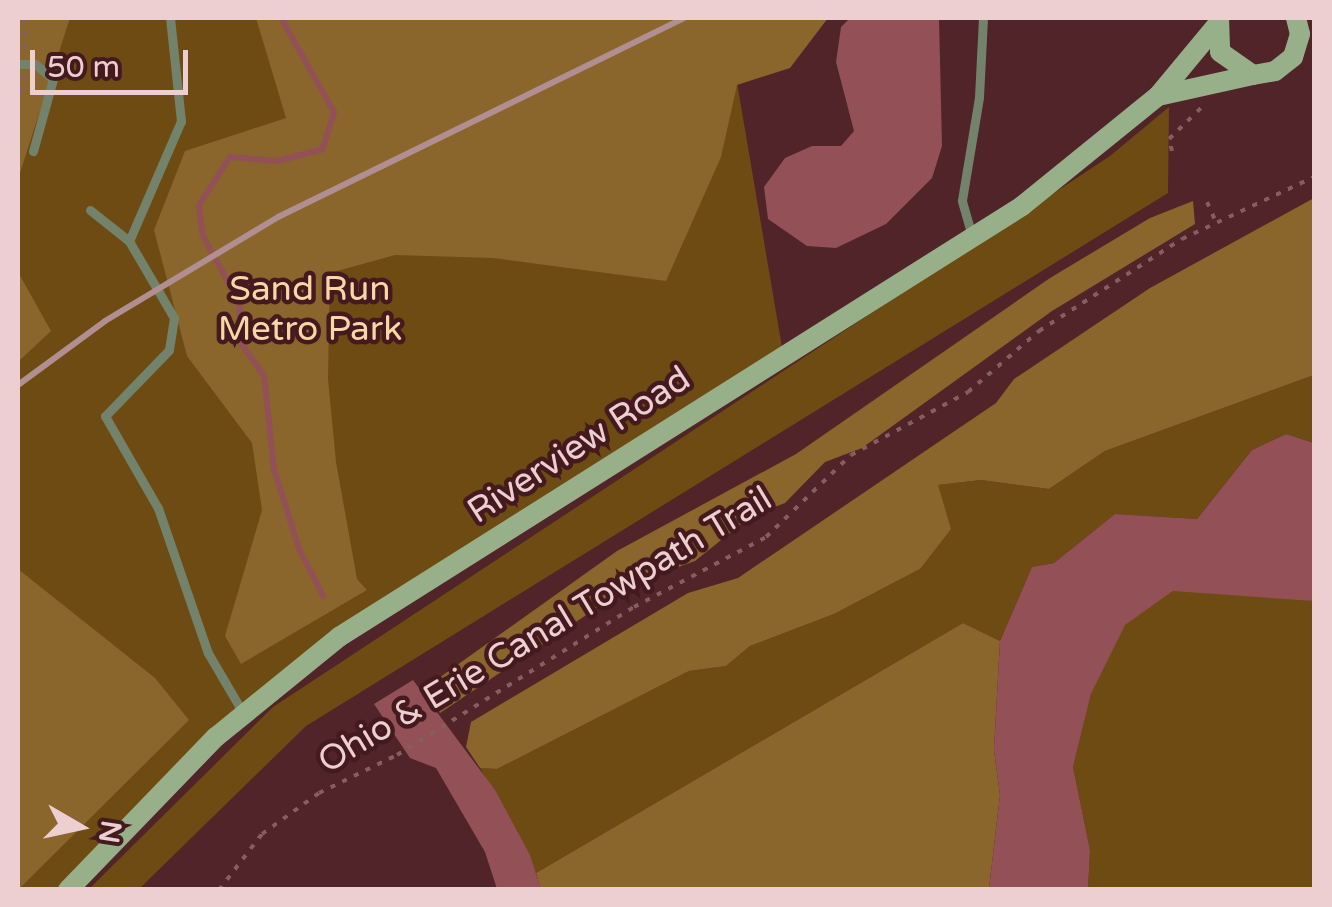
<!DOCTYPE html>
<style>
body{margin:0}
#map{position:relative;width:1332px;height:907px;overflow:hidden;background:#502429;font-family:"Varela Round",sans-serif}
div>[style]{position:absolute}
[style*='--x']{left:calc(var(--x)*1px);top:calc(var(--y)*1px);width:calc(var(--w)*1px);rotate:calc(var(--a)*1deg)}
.green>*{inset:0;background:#6d4b13}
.forest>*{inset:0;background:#8a652c}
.water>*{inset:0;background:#935157}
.stream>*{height:6px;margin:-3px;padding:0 3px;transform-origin:3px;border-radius:3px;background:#935157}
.path>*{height:4px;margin-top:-2px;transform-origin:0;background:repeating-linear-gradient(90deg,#855e62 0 5px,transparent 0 13px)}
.lane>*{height:9px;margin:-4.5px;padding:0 4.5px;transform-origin:4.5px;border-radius:4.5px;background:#73836b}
.secondary>*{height:20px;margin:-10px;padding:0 10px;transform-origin:10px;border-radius:10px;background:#97b08a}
.rail>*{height:6px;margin:-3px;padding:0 3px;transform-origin:3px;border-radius:3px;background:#b18e91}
span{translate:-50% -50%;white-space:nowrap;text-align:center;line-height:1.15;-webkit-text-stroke:9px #451a1f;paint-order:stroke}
.park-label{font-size:35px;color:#f9d6a8}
.street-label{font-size:35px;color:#edcfd1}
.frame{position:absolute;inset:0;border:20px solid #edcfd1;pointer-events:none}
.north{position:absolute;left:30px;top:777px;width:100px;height:100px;-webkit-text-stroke:8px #451a1f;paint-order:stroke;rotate:99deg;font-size:28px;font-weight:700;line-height:40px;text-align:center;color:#edcfd1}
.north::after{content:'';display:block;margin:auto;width:35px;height:45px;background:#edcfd1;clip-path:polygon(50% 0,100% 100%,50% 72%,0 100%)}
.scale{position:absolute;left:30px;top:50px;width:158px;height:45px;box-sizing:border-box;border:5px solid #edcfd1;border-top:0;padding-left:12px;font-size:30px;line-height:35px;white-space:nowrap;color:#edcfd1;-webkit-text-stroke:8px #451a1f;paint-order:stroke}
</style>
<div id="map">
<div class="green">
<i style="clip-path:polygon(18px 18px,726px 18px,783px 353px,278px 684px,68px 889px,18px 889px)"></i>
<i style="clip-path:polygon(1169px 107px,1168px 193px,306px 726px,139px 889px,88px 890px,273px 707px,1110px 156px)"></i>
<i style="clip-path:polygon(1314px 375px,1314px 443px,1286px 434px,1252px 450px,1197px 519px,1115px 514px,1054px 563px,1032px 567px,1000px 641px,963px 623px,536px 873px,480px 768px,497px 769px,689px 671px,726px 666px,750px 646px,834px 614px,920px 569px,937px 485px,981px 480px,1049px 489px,1105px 451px)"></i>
<i style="clip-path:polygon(1223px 590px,1314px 601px,1314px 889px,1088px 889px,1090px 850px,1073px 767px,1091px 694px,1124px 625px,1173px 591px)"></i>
</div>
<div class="forest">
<i style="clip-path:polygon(18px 18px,70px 18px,18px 179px)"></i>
<i style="clip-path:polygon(256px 18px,828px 18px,790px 68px,737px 85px,721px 157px,666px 281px,493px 258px,395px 255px,330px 273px,328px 379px,336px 462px,357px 579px,367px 590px,241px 664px,225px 636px,262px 510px,252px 443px,187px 356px,154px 230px,185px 151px,286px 118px)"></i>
<i style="clip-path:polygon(1314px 198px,1314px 375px,1105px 451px,1049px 489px,981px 480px,938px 485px,951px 529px,920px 569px,834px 614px,750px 646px,726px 666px,689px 671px,497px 769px,480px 768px,466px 747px,471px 722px,688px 593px,738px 578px,996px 403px,1014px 379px,1150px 288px)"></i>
<i style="clip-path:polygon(1193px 201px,1195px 224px,1052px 311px,862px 448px,825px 462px,785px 503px,751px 516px,695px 561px,634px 583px,440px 713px,422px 690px,617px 551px,796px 454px,1050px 278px,1150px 218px)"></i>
<i style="clip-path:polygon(18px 272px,51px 331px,18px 362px)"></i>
<i style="clip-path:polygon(18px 569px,155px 678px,189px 720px,18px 890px)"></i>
<i style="clip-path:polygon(963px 623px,1000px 641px,994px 750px,1000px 795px,989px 889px,541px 890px,536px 873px)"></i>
</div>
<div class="water">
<i style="clip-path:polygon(850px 18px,939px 18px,942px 146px,932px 178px,886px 224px,836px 248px,807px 246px,768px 219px,764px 187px,785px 158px,812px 146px,841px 146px,854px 131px,836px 62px,841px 27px)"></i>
<i style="clip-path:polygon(1286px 434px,1314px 443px,1314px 601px,1173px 591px,1125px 625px,1091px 694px,1073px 767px,1090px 850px,1088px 889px,989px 889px,1000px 795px,994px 750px,1000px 641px,1032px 567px,1054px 563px,1115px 514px,1197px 519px,1252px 450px)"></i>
<i style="clip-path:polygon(413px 680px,495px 790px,530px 855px,541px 889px,497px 889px,485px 852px,436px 768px,410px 758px,374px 704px)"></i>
</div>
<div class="stream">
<i style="--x:281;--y:18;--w:108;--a:60.6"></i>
<i style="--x:334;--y:112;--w:39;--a:107"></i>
<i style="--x:323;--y:149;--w:47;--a:165.1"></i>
<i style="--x:278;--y:161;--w:48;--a:-175.2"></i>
<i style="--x:230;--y:157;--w:57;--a:122.9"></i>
<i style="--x:199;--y:205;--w:31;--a:83"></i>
<i style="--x:203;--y:236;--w:77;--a:61.4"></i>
<i style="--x:240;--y:304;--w:35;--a:93"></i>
<i style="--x:238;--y:339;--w:45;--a:54.9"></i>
<i style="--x:264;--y:376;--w:94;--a:83.9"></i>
<i style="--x:274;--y:469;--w:84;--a:72.6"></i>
<i style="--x:299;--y:549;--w:53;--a:62.9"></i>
</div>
<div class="path">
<i style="--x:24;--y:18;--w:34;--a:87"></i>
<i style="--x:18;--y:106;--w:31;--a:-79"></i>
<i style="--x:1172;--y:151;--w:12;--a:-104"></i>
<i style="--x:1169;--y:139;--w:45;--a:-44.1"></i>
<i style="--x:1207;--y:202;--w:22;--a:66"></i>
<i style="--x:219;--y:890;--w:71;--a:-52.5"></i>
<i style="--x:262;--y:834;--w:70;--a:-35.7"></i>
<i style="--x:319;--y:793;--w:87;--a:-26"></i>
<i style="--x:397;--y:755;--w:279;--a:-32"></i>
<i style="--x:634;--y:607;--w:149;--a:-27.9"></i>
<i style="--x:766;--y:537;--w:118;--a:-44"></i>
<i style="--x:851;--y:455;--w:133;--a:-28.3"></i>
<i style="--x:968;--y:392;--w:94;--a:-40.7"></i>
<i style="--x:1039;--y:331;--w:170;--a:-32.8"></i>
<i style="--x:1182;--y:239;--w:146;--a:-25.2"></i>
</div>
<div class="lane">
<i style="--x:170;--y:18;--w:104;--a:83.9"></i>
<i style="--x:181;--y:121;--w:131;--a:113.4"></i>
<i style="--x:129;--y:241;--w:89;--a:59.7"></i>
<i style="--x:174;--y:318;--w:32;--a:99"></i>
<i style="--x:169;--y:350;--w:92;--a:134.1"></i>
<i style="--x:105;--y:416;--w:106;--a:60.1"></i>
<i style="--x:158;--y:508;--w:153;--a:71"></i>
<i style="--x:208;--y:653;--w:69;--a:59.7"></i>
<i style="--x:18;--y:64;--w:17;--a:0"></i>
<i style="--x:35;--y:64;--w:23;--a:40"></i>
<i style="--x:53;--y:79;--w:75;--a:105.5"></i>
<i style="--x:90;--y:210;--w:50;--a:38.5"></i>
<i style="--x:972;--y:236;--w:37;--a:-106"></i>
<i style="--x:962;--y:200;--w:104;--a:-80.6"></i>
<i style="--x:979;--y:97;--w:79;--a:-87.1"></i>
</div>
<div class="secondary">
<i style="--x:1219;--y:18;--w:34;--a:88"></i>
<i style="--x:1220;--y:52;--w:40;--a:34.9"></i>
<i style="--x:1253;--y:75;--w:22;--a:-10"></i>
<i style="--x:1275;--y:71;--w:23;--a:-38"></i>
<i style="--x:1293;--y:57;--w:24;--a:-73"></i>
<i style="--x:1300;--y:34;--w:16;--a:-104"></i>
<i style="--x:1158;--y:96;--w:92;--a:-50.3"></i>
<i style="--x:68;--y:890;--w:213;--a:-46"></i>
<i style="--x:216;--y:737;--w:159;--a:-39.1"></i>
<i style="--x:339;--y:637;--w:808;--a:-32.25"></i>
<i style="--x:1022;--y:206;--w:175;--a:-39"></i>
<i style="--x:1158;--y:96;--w:97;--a:-12.5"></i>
</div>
<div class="rail">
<i style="--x:18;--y:385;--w:108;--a:-36.3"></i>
<i style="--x:105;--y:321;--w:202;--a:-31"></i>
<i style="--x:278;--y:217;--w:452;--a:-26.1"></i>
</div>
<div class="park-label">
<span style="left:310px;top:309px">Sand Run<br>Metro Park</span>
</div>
<div class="street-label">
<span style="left:579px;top:445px;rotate:-33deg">Riverview Road</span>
<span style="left:545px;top:630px;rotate:-31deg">Ohio &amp; Erie Canal Towpath Trail</span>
</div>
<div class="frame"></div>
<div class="north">N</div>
<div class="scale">50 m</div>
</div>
